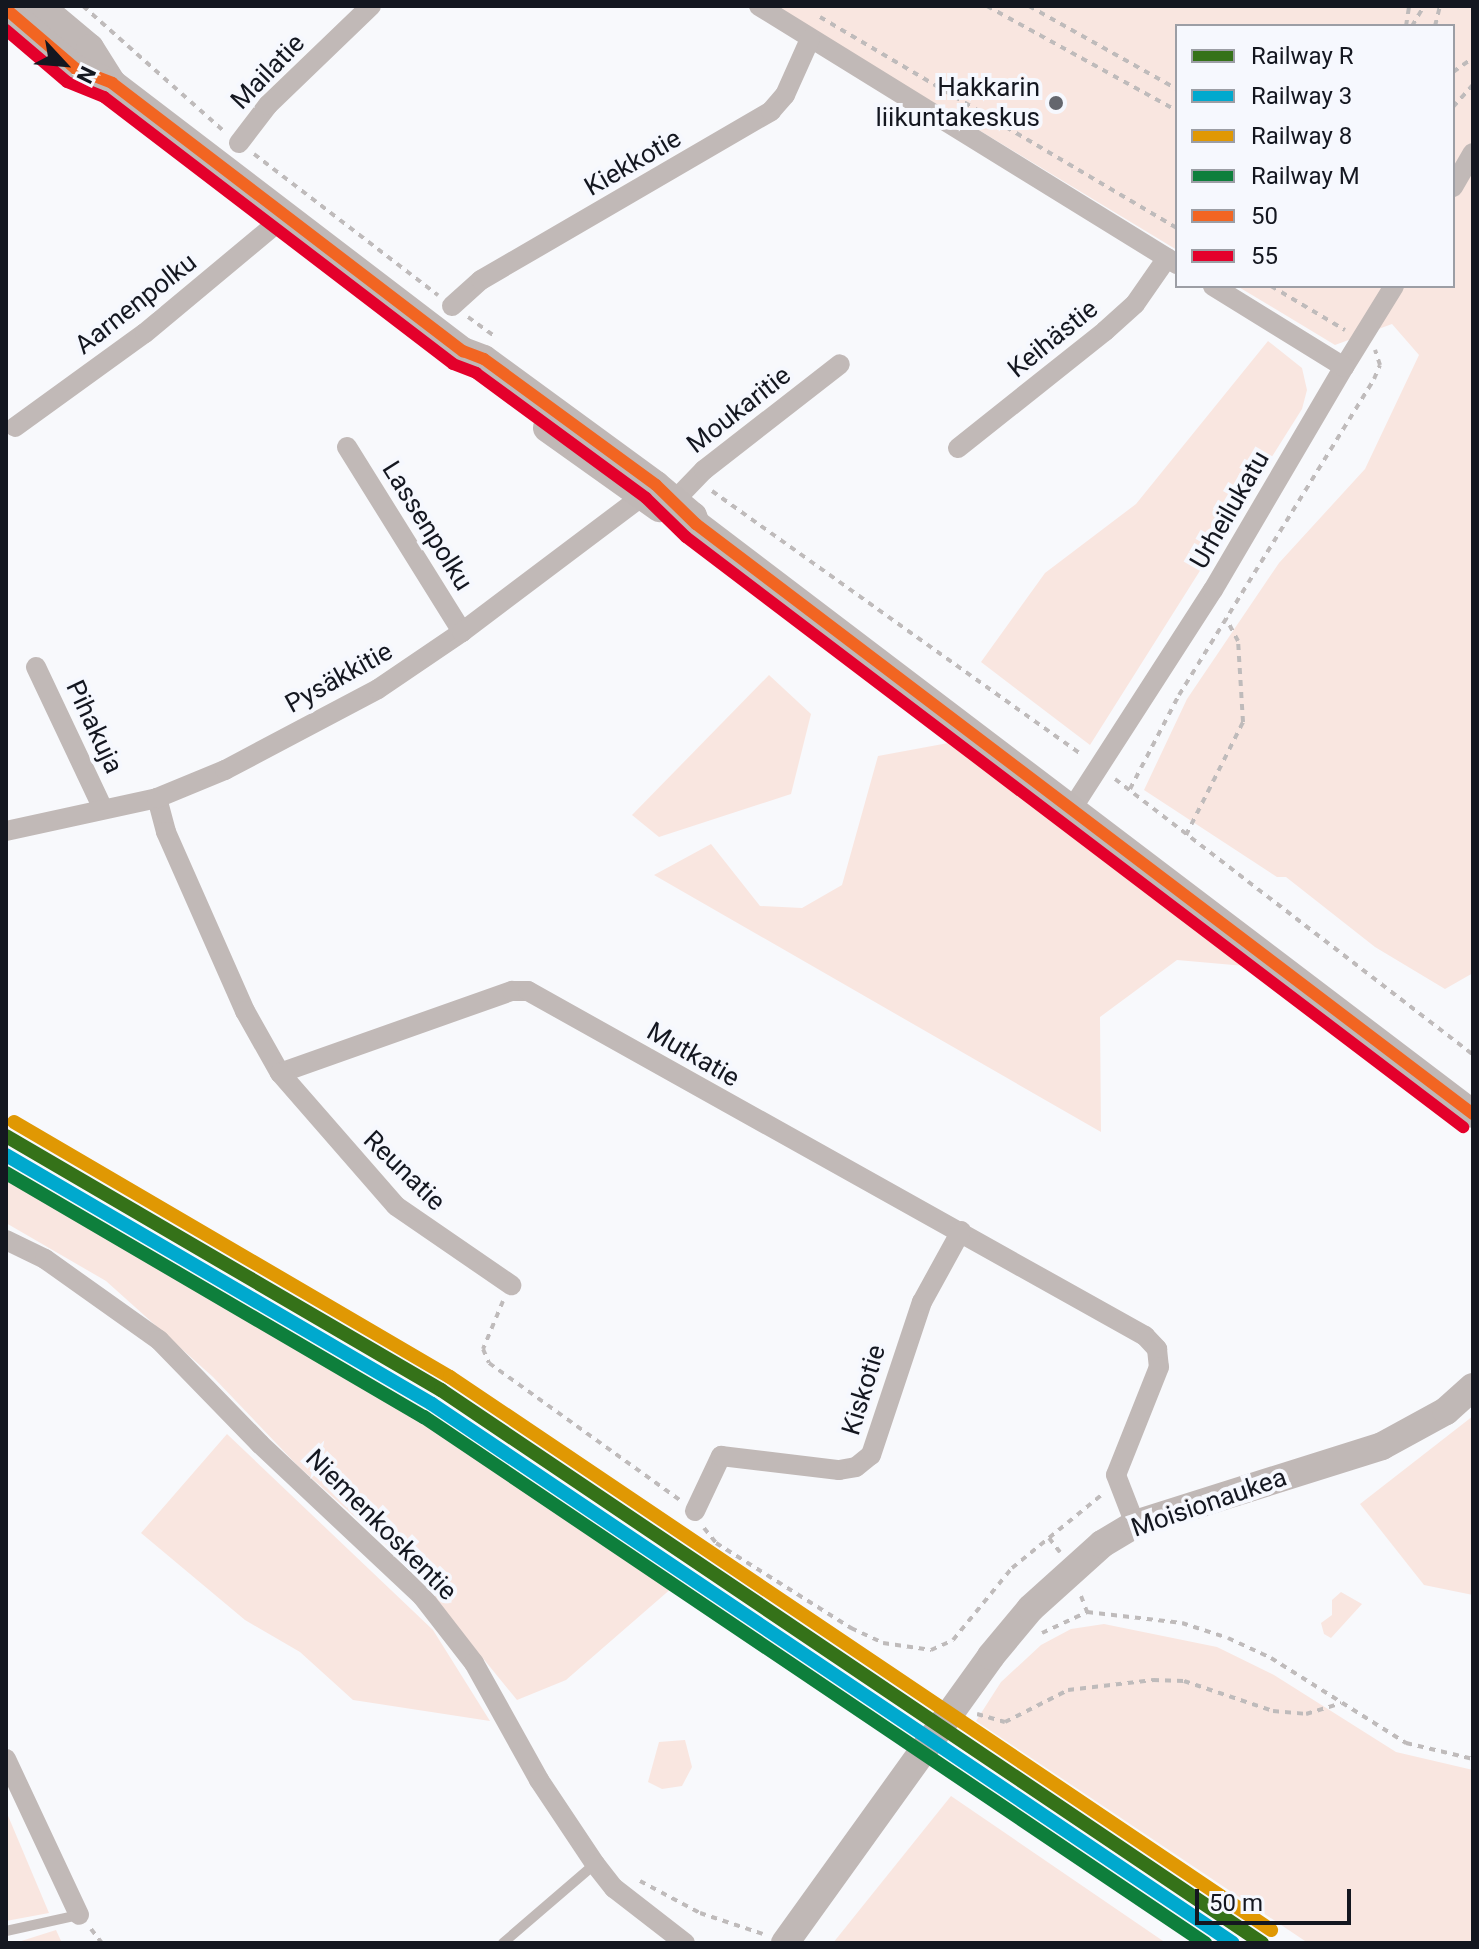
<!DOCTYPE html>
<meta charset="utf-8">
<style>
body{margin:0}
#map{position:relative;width:1479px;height:1949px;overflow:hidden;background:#f8f9fc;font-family:Roboto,sans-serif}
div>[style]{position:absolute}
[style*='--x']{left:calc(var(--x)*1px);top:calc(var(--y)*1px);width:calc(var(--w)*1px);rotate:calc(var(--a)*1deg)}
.green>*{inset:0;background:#f9e6e0}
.path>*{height:4px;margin-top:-2px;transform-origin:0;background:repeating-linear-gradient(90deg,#bfbbbb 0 6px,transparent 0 12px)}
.lane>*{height:10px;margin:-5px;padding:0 5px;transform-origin:5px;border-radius:5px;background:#c1b9b7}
.street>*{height:20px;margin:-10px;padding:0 10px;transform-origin:10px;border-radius:10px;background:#c1b9b7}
.secondary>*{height:28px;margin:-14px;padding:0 14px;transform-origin:14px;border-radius:14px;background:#c0b8b6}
.bus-1>*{height:12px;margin:-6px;padding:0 6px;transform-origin:6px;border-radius:6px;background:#f26522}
.bus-2>*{height:12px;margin:-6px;padding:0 6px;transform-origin:6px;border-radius:6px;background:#e4002b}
.rail-1>*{height:14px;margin:-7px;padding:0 7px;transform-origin:7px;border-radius:7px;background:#357219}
.rail-2>*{height:14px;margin:-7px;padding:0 7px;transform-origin:7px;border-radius:7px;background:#00a9ce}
.rail-3>*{height:14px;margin:-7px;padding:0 7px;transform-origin:7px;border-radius:7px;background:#e09803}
.rail-4>*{height:14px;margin:-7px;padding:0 7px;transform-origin:7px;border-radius:7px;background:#0e7f3c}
.dots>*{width:22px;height:22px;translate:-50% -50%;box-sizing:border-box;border:4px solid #f6f8fe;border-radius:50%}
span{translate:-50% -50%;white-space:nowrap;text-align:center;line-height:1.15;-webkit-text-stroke:8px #f6f8fe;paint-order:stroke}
.street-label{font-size:26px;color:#141720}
.poi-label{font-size:26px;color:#141720}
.right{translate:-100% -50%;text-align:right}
.frame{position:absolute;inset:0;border:8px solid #141720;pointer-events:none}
.legend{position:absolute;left:1175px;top:24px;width:280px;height:264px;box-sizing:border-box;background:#f6f8fe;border:2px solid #9c9ea5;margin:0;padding:10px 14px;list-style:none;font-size:24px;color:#141720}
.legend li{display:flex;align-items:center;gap:16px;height:40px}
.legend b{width:40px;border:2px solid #9c9ea5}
.north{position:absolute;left:24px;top:24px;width:80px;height:80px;-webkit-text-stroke:6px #f6f8fe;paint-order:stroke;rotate:116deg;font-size:22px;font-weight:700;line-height:32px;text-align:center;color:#141720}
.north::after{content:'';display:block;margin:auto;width:28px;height:36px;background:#141720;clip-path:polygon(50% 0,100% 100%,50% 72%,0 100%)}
.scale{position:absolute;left:1195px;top:1889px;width:156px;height:36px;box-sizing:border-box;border:4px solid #141720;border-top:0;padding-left:10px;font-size:24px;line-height:28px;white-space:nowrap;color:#141720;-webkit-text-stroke:6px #f6f8fe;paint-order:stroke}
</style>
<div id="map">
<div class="green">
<i style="clip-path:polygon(774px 6px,1473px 6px,1473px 973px,1445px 989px,1375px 947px,1286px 877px,1277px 877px,1144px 790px,1187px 699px,1279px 563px,1365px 469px,1419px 355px,1392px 324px,1335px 345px,1237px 286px,1453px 286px,1453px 26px,1177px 26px,1177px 250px)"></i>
<i style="clip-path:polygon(1268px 341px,1302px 368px,1307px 390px,1302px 409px,1090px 745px,981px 662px,1045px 573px,1136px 504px)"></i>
<i style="clip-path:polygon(769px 675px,811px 714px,791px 794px,659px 837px,632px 815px)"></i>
<i style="clip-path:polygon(959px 741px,1245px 966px,1177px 960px,1100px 1017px,1101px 1132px,654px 875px,711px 844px,760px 906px,802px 908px,842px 885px,878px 756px)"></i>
<i style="clip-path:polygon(6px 1172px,186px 1272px,334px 1364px,519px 1481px,673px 1587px,566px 1680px,517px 1700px,402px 1559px,297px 1465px,213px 1377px,106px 1281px,6px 1223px)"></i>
<i style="clip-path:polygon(1473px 1416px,1473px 1595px,1424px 1585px,1360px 1504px)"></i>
<i style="clip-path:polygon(227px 1434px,433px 1630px,490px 1721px,353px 1700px,300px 1652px,245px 1620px,141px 1533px)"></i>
<i style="clip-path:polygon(1341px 1592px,1362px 1604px,1331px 1638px,1324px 1634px,1321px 1623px,1332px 1615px,1332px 1600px)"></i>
<i style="clip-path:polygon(1104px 1624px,1217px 1647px,1274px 1675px,1396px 1752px,1473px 1770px,1473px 1943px,1308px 1943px,976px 1721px,1001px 1682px,1041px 1645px,1071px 1629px)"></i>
<i style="clip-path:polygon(685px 1740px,692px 1767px,682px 1786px,662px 1789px,648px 1782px,659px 1742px)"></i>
<i style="clip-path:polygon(951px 1796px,1166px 1943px,833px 1943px)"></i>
<i style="clip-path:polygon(6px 1811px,49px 1913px,6px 1921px)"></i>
<i style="clip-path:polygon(56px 1930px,62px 1943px,15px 1943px)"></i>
</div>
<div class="path">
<i style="--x:83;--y:6;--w:190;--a:41.6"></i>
<i style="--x:987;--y:6;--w:217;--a:28.9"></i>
<i style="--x:1029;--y:6;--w:170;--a:29.3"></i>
<i style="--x:820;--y:17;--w:415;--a:30.6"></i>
<i style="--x:1406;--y:26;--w:20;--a:-81"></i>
<i style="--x:1412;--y:26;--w:23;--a:-59"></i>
<i style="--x:1435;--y:26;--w:21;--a:-76"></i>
<i style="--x:1453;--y:72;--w:24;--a:-35"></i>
<i style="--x:1453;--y:107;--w:30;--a:-48"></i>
<i style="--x:254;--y:154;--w:232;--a:37.5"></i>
<i style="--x:1271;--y:286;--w:86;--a:30.7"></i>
<i style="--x:468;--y:317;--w:31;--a:36"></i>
<i style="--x:712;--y:491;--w:455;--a:35.5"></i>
<i style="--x:1115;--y:779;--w:452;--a:37.6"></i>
<i style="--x:1130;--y:789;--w:106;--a:-62.5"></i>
<i style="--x:1179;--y:695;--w:371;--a:-58.3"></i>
<i style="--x:1374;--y:379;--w:15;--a:-67"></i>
<i style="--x:1380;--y:365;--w:16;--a:-108"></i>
<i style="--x:1186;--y:835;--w:127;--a:-63.2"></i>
<i style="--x:1243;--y:722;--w:81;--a:-93.5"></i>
<i style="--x:1238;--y:641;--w:26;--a:-118"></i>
<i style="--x:503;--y:1301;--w:52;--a:112.6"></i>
<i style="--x:483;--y:1349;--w:15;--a:67"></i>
<i style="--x:489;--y:1363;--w:236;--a:35.7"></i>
<i style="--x:704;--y:1528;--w:19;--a:51"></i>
<i style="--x:716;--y:1543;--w:160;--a:32.2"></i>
<i style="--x:851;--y:1628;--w:35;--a:25"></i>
<i style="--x:883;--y:1643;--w:49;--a:8.3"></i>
<i style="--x:931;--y:1650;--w:24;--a:-24"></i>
<i style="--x:953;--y:1640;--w:93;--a:-50.7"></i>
<i style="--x:1012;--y:1568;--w:119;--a:-39.2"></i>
<i style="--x:1049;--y:1538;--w:18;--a:52"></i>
<i style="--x:1081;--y:1596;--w:17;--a:69"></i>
<i style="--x:1087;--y:1612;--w:96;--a:6.6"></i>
<i style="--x:1182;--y:1623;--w:48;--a:18.1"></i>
<i style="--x:1228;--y:1638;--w:47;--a:24.9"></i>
<i style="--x:1271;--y:1658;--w:160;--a:32.2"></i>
<i style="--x:1406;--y:1743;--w:69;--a:13.4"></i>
<i style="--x:1042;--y:1633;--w:50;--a:-25"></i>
<i style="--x:977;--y:1714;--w:29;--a:16"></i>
<i style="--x:1005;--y:1722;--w:71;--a:-26.9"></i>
<i style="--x:1068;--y:1690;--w:86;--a:-6.7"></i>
<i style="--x:1153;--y:1680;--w:31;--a:2"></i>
<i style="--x:1184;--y:1681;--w:94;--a:18.6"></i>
<i style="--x:1273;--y:1711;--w:33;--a:5"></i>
<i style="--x:1306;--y:1714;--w:37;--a:-17"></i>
<i style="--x:640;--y:1881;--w:68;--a:28.1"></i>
<i style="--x:700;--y:1913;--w:66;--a:18.4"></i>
<i style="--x:91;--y:1929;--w:18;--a:52"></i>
</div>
<div class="lane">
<i style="--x:6;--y:1931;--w:75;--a:-12.4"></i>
<i style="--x:503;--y:1943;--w:121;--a:-40.7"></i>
</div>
<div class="street">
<i style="--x:759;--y:6;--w:491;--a:31.7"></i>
<i style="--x:239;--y:143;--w:48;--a:-52.7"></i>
<i style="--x:268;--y:105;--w:143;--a:-43.9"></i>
<i style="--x:1453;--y:187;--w:39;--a:-60"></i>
<i style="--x:452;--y:306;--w:39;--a:-42"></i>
<i style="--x:481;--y:280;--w:336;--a:-30.2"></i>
<i style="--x:771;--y:111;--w:21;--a:-49"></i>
<i style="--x:785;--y:95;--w:61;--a:-65.9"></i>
<i style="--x:1344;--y:367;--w:95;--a:-58.3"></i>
<i style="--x:15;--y:427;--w:160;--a:-35.9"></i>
<i style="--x:145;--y:333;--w:181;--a:-39.8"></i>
<i style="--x:347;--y:447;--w:218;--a:58.1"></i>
<i style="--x:958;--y:448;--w:188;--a:-38.5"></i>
<i style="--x:1105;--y:331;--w:40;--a:-42"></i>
<i style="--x:1135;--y:304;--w:56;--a:-55.2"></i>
<i style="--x:675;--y:500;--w:42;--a:-46"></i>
<i style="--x:704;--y:470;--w:172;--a:-37.9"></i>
<i style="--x:36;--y:667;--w:157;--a:64.7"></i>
<i style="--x:157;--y:798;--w:35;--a:75"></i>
<i style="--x:166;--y:832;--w:196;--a:66.2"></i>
<i style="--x:245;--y:1011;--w:71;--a:60.6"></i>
<i style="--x:280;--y:1073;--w:246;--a:-19.5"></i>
<i style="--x:512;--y:991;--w:16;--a:0"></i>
<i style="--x:528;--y:991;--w:707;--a:29.21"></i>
<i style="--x:1145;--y:1336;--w:18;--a:47"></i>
<i style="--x:1157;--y:1349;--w:18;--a:84"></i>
<i style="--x:1159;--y:1367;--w:116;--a:111.7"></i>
<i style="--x:1116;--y:1475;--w:53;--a:68.8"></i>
<i style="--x:1073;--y:807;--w:258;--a:-57.2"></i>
<i style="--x:1213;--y:590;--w:259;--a:-59.6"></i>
<i style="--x:1344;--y:367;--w:154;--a:-148.3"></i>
<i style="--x:6;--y:831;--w:155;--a:-12.3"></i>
<i style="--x:157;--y:798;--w:74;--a:-22.4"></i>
<i style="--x:225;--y:770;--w:173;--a:-27.9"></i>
<i style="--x:378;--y:689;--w:102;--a:-34.2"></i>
<i style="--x:462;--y:632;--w:239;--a:-37"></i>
<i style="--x:280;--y:1073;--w:176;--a:48.9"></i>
<i style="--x:396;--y:1206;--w:140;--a:34.5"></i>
<i style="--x:6;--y:1240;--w:43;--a:26"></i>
<i style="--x:45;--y:1259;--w:140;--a:35.4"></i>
<i style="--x:159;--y:1340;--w:145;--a:45.8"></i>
<i style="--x:260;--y:1444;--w:222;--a:43.2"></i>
<i style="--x:422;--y:1596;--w:85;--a:52.2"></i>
<i style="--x:474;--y:1663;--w:134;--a:60.9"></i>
<i style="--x:539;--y:1780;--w:101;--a:56.3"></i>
<i style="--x:595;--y:1864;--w:31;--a:52"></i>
<i style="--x:614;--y:1888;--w:90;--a:37.8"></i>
<i style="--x:695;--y:1511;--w:61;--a:-64.7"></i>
<i style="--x:721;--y:1456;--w:119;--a:6.8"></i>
<i style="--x:839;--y:1470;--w:17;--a:-10"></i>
<i style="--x:856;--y:1467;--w:19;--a:-39"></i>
<i style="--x:871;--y:1455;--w:161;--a:-71.6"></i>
<i style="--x:922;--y:1302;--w:81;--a:-61.2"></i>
<i style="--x:6;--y:1759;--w:172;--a:64.9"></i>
</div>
<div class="secondary">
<i style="--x:40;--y:6;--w:65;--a:40"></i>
<i style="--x:90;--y:48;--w:41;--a:57.8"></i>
<i style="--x:6;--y:9;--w:92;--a:40.6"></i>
<i style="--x:76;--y:69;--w:39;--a:21"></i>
<i style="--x:112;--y:83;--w:442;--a:37.4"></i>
<i style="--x:463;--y:351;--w:22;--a:21"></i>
<i style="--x:484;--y:359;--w:213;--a:36.2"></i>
<i style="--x:656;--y:485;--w:48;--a:40"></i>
<i style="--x:693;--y:516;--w:9;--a:69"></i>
<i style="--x:696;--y:524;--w:976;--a:37.21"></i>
<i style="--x:547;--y:428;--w:138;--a:35.5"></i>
<i style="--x:785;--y:1943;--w:353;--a:-54.3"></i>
<i style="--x:991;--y:1656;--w:62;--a:-50.2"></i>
<i style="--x:1031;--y:1608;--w:96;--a:-42"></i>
<i style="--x:1102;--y:1544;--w:39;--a:-31"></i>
<i style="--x:1135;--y:1524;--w:259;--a:-17.5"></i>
<i style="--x:1382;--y:1446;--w:73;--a:-28.7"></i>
<i style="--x:1446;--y:1411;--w:36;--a:-42"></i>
</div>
<div class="bus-1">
<i style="--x:6;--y:9;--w:92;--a:40.6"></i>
<i style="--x:76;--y:69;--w:39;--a:21"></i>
<i style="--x:112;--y:83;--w:442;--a:37.4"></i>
<i style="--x:463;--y:351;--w:22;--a:21"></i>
<i style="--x:484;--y:359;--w:213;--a:36.2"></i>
<i style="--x:656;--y:485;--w:56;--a:44.3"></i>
<i style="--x:696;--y:524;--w:976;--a:37.21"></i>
</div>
<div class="bus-2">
<i style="--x:6;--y:30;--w:80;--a:40.4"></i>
<i style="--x:67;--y:82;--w:40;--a:22"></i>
<i style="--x:104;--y:97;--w:439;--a:37.4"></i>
<i style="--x:453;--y:364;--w:25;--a:21"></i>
<i style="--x:476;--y:373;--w:211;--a:36.3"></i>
<i style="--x:646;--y:498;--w:56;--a:44.3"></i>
<i style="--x:686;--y:537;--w:976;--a:37.21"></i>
</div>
<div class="rail-1">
<i style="--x:6;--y:1136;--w:504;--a:30.28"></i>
<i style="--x:441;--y:1390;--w:990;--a:33.96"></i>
</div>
<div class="rail-2">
<i style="--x:6;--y:1155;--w:493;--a:30.3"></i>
<i style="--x:432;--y:1404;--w:965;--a:33.94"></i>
</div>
<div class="rail-3">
<i style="--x:14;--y:1122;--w:505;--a:30.32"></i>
<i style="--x:450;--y:1377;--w:990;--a:33.96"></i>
</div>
<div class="rail-4">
<i style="--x:6;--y:1173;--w:484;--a:30.3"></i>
<i style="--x:424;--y:1417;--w:942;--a:33.96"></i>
</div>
<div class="dots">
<i style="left:1056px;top:103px;background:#64666d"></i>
</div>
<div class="street-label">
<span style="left:268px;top:72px;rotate:-46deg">Mailatie</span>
<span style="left:633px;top:163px;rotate:-30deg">Kiekkotie</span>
<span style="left:136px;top:304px;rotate:-38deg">Aarnenpolku</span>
<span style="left:1053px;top:339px;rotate:-39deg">Keihästie</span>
<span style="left:739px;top:410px;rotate:-38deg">Moukaritie</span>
<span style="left:1230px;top:510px;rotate:-60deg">Urheilukatu</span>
<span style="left:427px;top:526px;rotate:58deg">Lassenpolku</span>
<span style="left:339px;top:678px;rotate:-29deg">Pysäkkitie</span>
<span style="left:94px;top:727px;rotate:65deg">Pihakuja</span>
<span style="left:693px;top:1055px;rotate:30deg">Mutkatie</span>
<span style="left:404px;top:1171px;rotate:44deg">Reunatie</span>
<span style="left:864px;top:1390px;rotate:-73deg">Kiskotie</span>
<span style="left:1209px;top:1503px;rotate:-19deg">Moisionaukea</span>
<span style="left:381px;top:1525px;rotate:45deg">Niemenkoskentie</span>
</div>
<div class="poi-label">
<span class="right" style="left:1040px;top:103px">Hakkarin<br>liikuntakeskus</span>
</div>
<div class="frame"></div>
<ul class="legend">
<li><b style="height:10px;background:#357219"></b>Railway R</li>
<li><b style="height:10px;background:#00a9ce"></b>Railway 3</li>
<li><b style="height:10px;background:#e09803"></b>Railway 8</li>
<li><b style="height:10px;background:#0e7f3c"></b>Railway M</li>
<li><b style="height:10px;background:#f26522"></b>50</li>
<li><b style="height:10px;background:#e4002b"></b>55</li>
</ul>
<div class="north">N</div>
<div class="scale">50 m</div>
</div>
